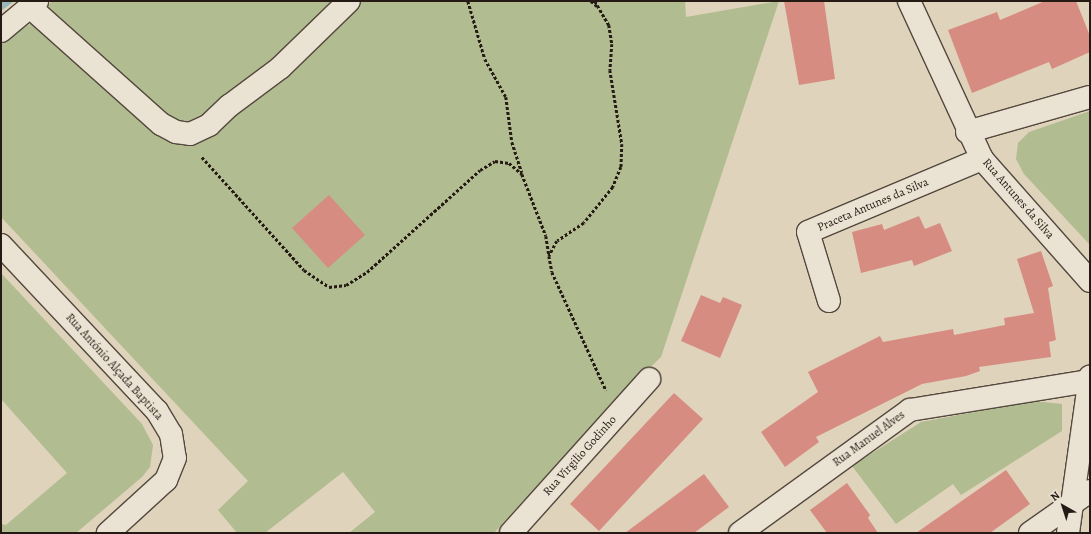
<!DOCTYPE html>
<meta charset="utf-8">
<style>
body{margin:0}
#map{position:relative;width:1091px;height:534px;overflow:hidden;background:#dfd3bb;font-family:Alegreya,serif}
div>[style]{position:absolute}
[style*='--x']{left:calc(var(--x)*1px);top:calc(var(--y)*1px);width:calc(var(--w)*1px);rotate:calc(var(--a)*1deg)}
.green>*{inset:0;background:#b1bc91}
.stream>*{height:8px;margin:-4px;padding:0 4px;transform-origin:4px;border-radius:4px;background:#97b6b9}
.building>*{inset:0;background:#d78c82}
.path>*{height:2.5px;margin-top:-1.25px;transform-origin:0;background:repeating-linear-gradient(90deg,#261a15 0 3px,transparent 0 5px)}
.roads{filter:drop-shadow(1px 0 #54483e) drop-shadow(-1px 0 #54483e) drop-shadow(0 1px #54483e) drop-shadow(0 -1px #54483e)}
.street>*{height:22px;margin:-11px;padding:0 11px;transform-origin:11px;border-radius:11px;background:#eae2d3}
span{translate:-50% -50%;white-space:nowrap;text-align:center;line-height:1.15;-webkit-text-stroke:3px #eae2d3;paint-order:stroke}
.street-label{font-size:12px;color:#261a15}
.frame{position:absolute;inset:0;border:2px solid #261a15;pointer-events:none}
.north{position:absolute;left:1043px;top:486px;width:40px;height:40px;-webkit-text-stroke:3px #eae2d3;paint-order:stroke;rotate:321deg;font-size:11px;font-weight:700;line-height:16px;text-align:center;color:#261a15}
.north::after{content:'';display:block;margin:auto;width:14px;height:18px;background:#261a15;clip-path:polygon(50% 0,100% 100%,50% 72%,0 100%)}
</style>
<div id="map">
<div class="green">
<i style="clip-path:polygon(52px 1px,685px 1px,686px 17px,779px 1px,661px 357px,602px 414px,494px 533px,349px 533px,375px 512px,343px 472px,265px 533px,237px 533px,218px 510px,248px 481px,1px 217px,1px 43px,30px 24px)"></i>
<i style="clip-path:polygon(1090px 111px,1090px 245px,1024px 174px,1016px 159px,1018px 143px,1029px 132px)"></i>
<i style="clip-path:polygon(1px 273px,142px 424px,153px 445px,150px 467px,142px 477px,76px 533px,1px 533px,1px 524px,6px 525px,67px 473px,1px 399px)"></i>
<i style="clip-path:polygon(1033px 401px,1062px 404px,1062px 431px,961px 495px,953px 484px,896px 524px,852px 466px,921px 422px)"></i>
</div>
<div class="stream">
<i style="--x:1;--y:6;--w:9;--a:-36"></i>
</div>
<div class="building">
<i style="clip-path:polygon(784px 1px,824px 1px,835px 79px,799px 85px)"></i>
<i style="clip-path:polygon(1045px 1px,1076px 1px,1090px 36px,1090px 52px,1052px 69px,1049px 62px,972px 93px,948px 30px,997px 12px,1000px 20px)"></i>
<i style="clip-path:polygon(329px 195px,365px 235px,328px 268px,292px 228px)"></i>
<i style="clip-path:polygon(919px 216px,925px 229px,940px 223px,952px 251px,914px 266px,912px 260px,861px 273px,852px 232px,882px 224px,884px 230px)"></i>
<i style="clip-path:polygon(1041px 251px,1053px 286px,1048px 288px,1056px 340px,1049px 342px,1051px 357px,979px 367px,980px 371px,966px 376px,922px 384px,816px 437px,819px 442px,785px 467px,761px 432px,818px 392px,808px 372px,880px 336px,883px 342px,953px 329px,954px 335px,1005px 325px,1004px 318px,1034px 313px,1017px 259px)"></i>
<i style="clip-path:polygon(701px 295px,720px 303px,723px 297px,742px 305px,720px 358px,681px 341px)"></i>
<i style="clip-path:polygon(674px 393px,703px 419px,599px 531px,570px 504px)"></i>
<i style="clip-path:polygon(1006px 470px,1030px 504px,990px 533px,916px 533px)"></i>
<i style="clip-path:polygon(704px 474px,729px 507px,694px 533px,625px 533px)"></i>
<i style="clip-path:polygon(847px 483px,870px 515px,868px 518px,878px 533px,827px 533px,810px 510px)"></i>
</div>
<div class="path">
<i style="--x:468;--y:1;--w:60;--a:73.7"></i>
<i style="--x:485;--y:59;--w:43;--a:61.1"></i>
<i style="--x:506;--y:97;--w:45;--a:82.4"></i>
<i style="--x:512;--y:142;--w:32;--a:72"></i>
<i style="--x:591;--y:1;--w:8;--a:40"></i>
<i style="--x:595;--y:1;--w:28;--a:60"></i>
<i style="--x:609;--y:25;--w:19;--a:81"></i>
<i style="--x:612;--y:44;--w:26;--a:94"></i>
<i style="--x:610;--y:70;--w:75;--a:80.8"></i>
<i style="--x:622;--y:144;--w:23;--a:92"></i>
<i style="--x:621;--y:167;--w:22;--a:112"></i>
<i style="--x:613;--y:187;--w:46;--a:128.9"></i>
<i style="--x:584;--y:223;--w:32;--a:146"></i>
<i style="--x:557;--y:241;--w:17;--a:118"></i>
<i style="--x:549;--y:256;--w:16;--a:79"></i>
<i style="--x:552;--y:272;--w:130;--a:65.4"></i>
<i style="--x:202;--y:157;--w:152;--a:47.9"></i>
<i style="--x:304;--y:270;--w:30;--a:34"></i>
<i style="--x:329;--y:287;--w:17;--a:-7"></i>
<i style="--x:346;--y:285;--w:25;--a:-32"></i>
<i style="--x:367;--y:272;--w:152;--a:-42.1"></i>
<i style="--x:480;--y:170;--w:17;--a:-31"></i>
<i style="--x:495;--y:161;--w:14;--a:8"></i>
<i style="--x:509;--y:163;--w:17;--a:40"></i>
<i style="--x:522;--y:174;--w:66;--a:68.8"></i>
<i style="--x:546;--y:236;--w:20;--a:81"></i>
</div>
<div class="roads">
<div class="street">
<i style="--x:909;--y:1;--w:174;--a:65.2"></i>
<i style="--x:982;--y:159;--w:163;--a:48.5"></i>
<i style="--x:30;--y:7;--w:176;--a:41.8"></i>
<i style="--x:161;--y:124;--w:17;--a:28"></i>
<i style="--x:176;--y:132;--w:14;--a:8"></i>
<i style="--x:190;--y:134;--w:21;--a:-25"></i>
<i style="--x:209;--y:125;--w:28;--a:-44"></i>
<i style="--x:229;--y:106;--w:64;--a:-36.7"></i>
<i style="--x:280;--y:68;--w:96;--a:-44.2"></i>
<i style="--x:1;--y:31;--w:47;--a:-39.8"></i>
<i style="--x:967;--y:132;--w:128;--a:-15.9"></i>
<i style="--x:1;--y:245;--w:228;--a:46.8"></i>
<i style="--x:157;--y:411;--w:27;--a:59"></i>
<i style="--x:171;--y:434;--w:24;--a:81"></i>
<i style="--x:175;--y:458;--w:24;--a:112"></i>
<i style="--x:166;--y:480;--w:79;--a:137.6"></i>
<i style="--x:829;--y:301;--w:72;--a:-106.9"></i>
<i style="--x:808;--y:232;--w:189;--a:-22.8"></i>
<i style="--x:511;--y:533;--w:207;--a:-48.1"></i>
<i style="--x:740;--y:533;--w:210;--a:-35.9"></i>
<i style="--x:910;--y:410;--w:182;--a:-9.2"></i>
<i style="--x:1030;--y:533;--w:73;--a:-35"></i>
<i style="--x:1068;--y:533;--w:158;--a:-82"></i>
</div>
</div>
<div class="street-label">
<span style="left:1018px;top:199px;rotate:49deg">Rua Antunes da Silva</span>
<span style="left:873px;top:205px;rotate:-23deg">Praceta Antunes da Silva</span>
<span style="left:114px;top:367px;rotate:48deg">Rua António Alçada Baptista</span>
<span style="left:869px;top:439px;rotate:-36deg">Rua Manuel Alves</span>
<span style="left:580px;top:456px;rotate:-48deg">Rua Virgilio Godinho</span>
</div>
<div class="frame"></div>
<div class="north">N</div>
</div>
